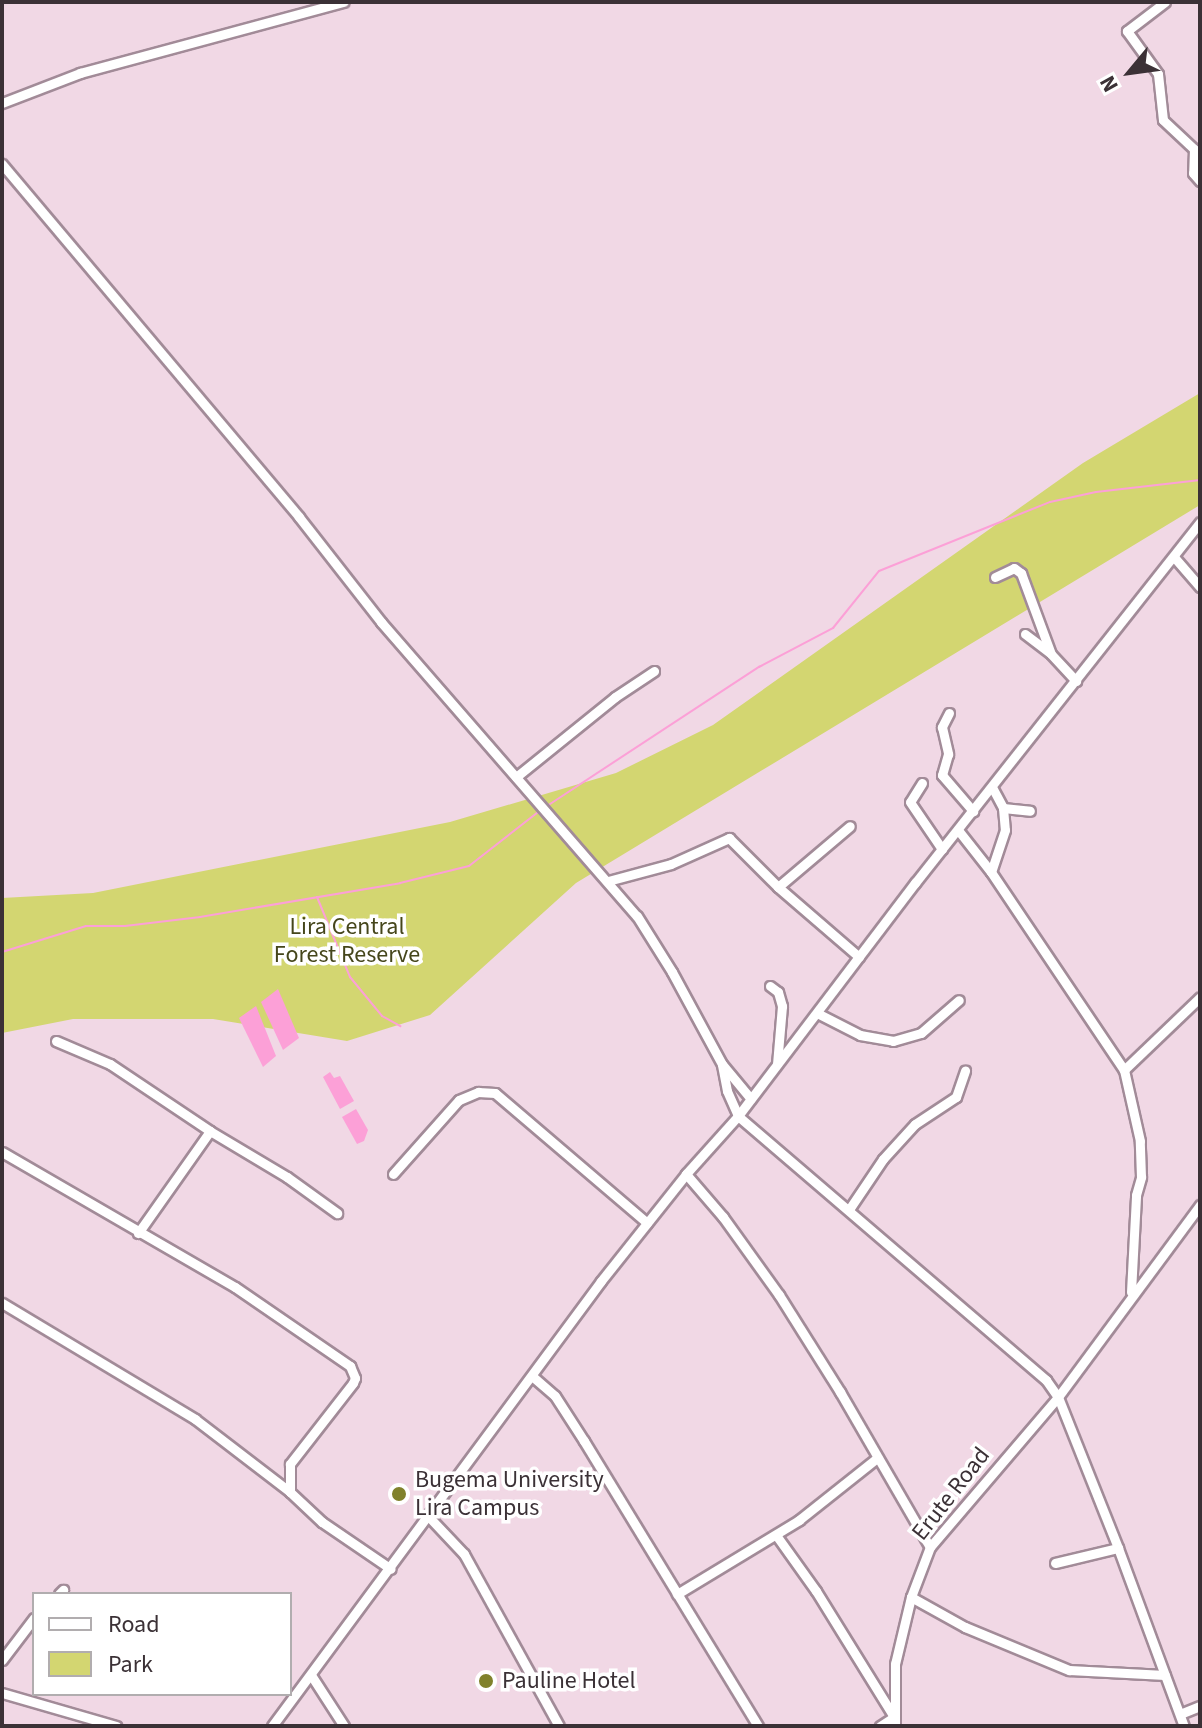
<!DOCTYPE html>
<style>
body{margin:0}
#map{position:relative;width:1202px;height:1728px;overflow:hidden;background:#f1d8e5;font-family:"Source Sans 3",sans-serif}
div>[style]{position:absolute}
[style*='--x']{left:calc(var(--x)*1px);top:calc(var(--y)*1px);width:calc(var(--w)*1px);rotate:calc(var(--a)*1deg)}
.green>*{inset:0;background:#d3d671}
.water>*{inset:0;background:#fca0d7}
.stream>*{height:2px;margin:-1px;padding:0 1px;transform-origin:1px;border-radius:1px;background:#fca0d7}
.roads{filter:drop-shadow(2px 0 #a28b98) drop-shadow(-2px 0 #a28b98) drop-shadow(0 2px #a28b98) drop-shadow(0 -2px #a28b98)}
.minor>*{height:9px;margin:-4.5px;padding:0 4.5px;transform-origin:4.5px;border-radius:4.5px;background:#fff}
.dots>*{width:22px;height:22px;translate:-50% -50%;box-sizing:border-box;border:4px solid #fff;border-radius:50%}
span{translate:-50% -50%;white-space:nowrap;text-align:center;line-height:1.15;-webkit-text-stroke:7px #fff;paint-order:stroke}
.park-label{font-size:24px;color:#45461b}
.poi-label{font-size:24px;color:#3b3136}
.left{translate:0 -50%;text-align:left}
.street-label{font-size:24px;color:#3b3136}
.frame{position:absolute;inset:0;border:4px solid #3b3136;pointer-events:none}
.legend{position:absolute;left:32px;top:1592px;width:260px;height:104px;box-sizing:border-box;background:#fff;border:2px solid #b1adaf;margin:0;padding:10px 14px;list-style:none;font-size:24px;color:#3b3136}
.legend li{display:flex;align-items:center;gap:16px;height:40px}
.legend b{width:40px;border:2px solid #b1adaf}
.north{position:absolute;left:1090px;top:32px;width:80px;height:80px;-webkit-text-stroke:6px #fff;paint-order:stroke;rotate:241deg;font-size:22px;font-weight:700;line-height:32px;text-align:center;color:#3b3136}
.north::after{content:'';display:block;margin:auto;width:28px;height:36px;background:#3b3136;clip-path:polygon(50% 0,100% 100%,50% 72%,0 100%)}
</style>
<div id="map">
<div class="green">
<i style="clip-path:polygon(1200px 393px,1200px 505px,576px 883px,430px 1015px,347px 1041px,213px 1019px,73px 1019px,2px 1033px,2px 898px,93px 893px,450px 822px,616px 773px,713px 725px,1083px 463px)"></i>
</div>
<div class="water">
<i style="clip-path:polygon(278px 989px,299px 1038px,283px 1050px,261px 1002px)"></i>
<i style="clip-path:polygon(256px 1006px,276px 1056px,263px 1067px,239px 1018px)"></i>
<i style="clip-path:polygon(330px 1072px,334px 1078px,340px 1076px,354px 1101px,340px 1109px,323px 1077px)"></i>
<i style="clip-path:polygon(356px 1109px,368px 1130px,364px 1141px,357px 1144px,342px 1117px)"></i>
</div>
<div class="stream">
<i style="--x:547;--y:806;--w:254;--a:-33.3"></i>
<i style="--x:759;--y:667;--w:84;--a:-27.8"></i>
<i style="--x:833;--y:628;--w:73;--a:-51.1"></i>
<i style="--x:879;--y:571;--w:184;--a:-22"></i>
<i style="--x:1050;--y:502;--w:47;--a:-12.3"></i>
<i style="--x:1096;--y:492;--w:105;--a:-6.6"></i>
<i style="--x:317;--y:897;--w:87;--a:67.6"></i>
<i style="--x:350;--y:977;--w:50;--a:50.6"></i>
<i style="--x:382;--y:1016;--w:21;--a:29"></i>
<i style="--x:2;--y:952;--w:88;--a:-17.2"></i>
<i style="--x:86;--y:926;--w:39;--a:0"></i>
<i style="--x:125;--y:926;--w:76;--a:-6.8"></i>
<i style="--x:200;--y:917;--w:203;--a:-9.6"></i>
<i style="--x:400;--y:883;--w:71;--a:-13.8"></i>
<i style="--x:469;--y:866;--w:93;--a:-38"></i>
</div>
<div class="roads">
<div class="minor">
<i style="--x:1165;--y:2;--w:48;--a:142.7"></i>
<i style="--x:1127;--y:31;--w:53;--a:54.2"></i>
<i style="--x:1158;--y:74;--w:46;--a:83.8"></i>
<i style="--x:1163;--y:120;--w:42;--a:43.1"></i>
<i style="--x:1194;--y:149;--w:24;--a:92"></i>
<i style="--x:1193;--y:173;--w:11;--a:49"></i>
<i style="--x:2;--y:103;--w:84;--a:-21"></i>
<i style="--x:80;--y:73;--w:273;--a:-15.1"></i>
<i style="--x:2;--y:164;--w:461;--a:49.9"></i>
<i style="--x:299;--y:517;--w:133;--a:52"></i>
<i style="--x:381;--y:622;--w:390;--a:49"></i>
<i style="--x:637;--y:916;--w:66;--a:58"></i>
<i style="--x:672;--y:972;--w:105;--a:61.5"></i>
<i style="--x:722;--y:1064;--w:45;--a:50.4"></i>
<i style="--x:1174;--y:557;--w:40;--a:49"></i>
<i style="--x:995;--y:577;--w:21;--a:-25"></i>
<i style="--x:1014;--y:568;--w:9;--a:36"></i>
<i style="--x:1021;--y:573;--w:86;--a:69.7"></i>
<i style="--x:1051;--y:654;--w:37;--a:47"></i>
<i style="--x:1025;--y:634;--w:30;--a:37"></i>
<i style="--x:949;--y:713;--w:16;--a:117"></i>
<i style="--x:942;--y:727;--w:28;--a:77"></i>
<i style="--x:948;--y:754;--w:22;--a:106"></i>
<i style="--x:942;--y:775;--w:48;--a:49.3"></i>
<i style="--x:516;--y:777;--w:127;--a:-38.9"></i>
<i style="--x:615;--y:697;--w:47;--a:-33.7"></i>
<i style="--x:922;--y:783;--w:22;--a:122"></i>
<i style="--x:910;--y:802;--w:57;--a:55.8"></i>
<i style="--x:992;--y:787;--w:24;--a:62"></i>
<i style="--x:1003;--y:808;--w:22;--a:85"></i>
<i style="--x:1005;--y:830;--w:44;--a:108.4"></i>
<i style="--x:991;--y:872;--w:239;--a:56.1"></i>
<i style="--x:1003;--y:808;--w:27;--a:6"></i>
<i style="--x:958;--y:830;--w:53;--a:51.8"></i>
<i style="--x:608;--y:881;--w:65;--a:-15.1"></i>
<i style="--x:671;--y:864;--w:64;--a:-24.1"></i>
<i style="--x:729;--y:838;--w:69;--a:45"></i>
<i style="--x:778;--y:887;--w:107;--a:40.8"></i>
<i style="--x:778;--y:887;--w:94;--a:-40.3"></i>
<i style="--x:770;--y:986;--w:10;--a:37"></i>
<i style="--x:778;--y:992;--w:15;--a:74"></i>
<i style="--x:782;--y:1006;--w:58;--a:94.9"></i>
<i style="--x:817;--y:1013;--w:48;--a:27.1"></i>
<i style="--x:860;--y:1035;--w:34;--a:10"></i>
<i style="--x:893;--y:1041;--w:29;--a:-16"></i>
<i style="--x:921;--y:1033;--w:50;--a:-41"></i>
<i style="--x:56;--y:1041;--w:59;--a:23.1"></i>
<i style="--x:110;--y:1064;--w:120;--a:33.8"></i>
<i style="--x:210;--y:1131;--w:125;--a:125.2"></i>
<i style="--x:722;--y:1065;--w:26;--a:79"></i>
<i style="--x:727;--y:1091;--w:27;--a:66"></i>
<i style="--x:738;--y:1116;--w:406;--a:40.6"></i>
<i style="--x:1046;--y:1380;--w:21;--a:55"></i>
<i style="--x:1058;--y:1397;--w:162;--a:68.3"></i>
<i style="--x:1118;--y:1548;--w:190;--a:69.7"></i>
<i style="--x:210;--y:1131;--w:90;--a:30.9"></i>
<i style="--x:287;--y:1177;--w:62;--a:35.8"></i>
<i style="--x:2;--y:1152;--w:269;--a:30.1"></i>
<i style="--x:235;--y:1287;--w:140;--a:34.5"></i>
<i style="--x:350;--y:1366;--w:13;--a:67"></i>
<i style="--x:355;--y:1378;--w:5;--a:112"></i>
<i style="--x:353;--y:1383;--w:103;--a:127.9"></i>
<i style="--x:290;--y:1464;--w:28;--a:90"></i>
<i style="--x:393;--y:1174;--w:99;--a:-48.3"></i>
<i style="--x:459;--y:1100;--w:21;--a:-23"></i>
<i style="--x:478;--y:1092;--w:17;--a:3"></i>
<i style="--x:495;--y:1093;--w:200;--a:40.5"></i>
<i style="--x:686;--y:1174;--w:57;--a:49.3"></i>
<i style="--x:723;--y:1217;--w:96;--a:54.3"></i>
<i style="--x:779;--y:1295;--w:115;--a:57.8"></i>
<i style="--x:840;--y:1392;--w:179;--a:59.9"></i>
<i style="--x:850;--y:1208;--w:59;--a:-56"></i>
<i style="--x:883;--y:1159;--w:47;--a:-47.6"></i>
<i style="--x:915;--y:1124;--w:49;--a:-33.4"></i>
<i style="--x:956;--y:1097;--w:28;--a:-71"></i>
<i style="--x:1131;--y:1292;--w:97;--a:-87"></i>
<i style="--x:1136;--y:1195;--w:19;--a:-74"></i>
<i style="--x:1141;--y:1177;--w:36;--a:-92"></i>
<i style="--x:1140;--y:1141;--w:73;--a:-102.7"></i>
<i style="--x:1124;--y:1070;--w:105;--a:-43.8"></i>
<i style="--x:2;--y:1303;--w:225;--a:31"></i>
<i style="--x:195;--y:1419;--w:120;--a:37.5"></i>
<i style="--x:290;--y:1492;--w:44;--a:43.2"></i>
<i style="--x:322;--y:1522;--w:83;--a:34.3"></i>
<i style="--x:532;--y:1376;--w:30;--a:41"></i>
<i style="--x:555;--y:1396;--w:54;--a:57.2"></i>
<i style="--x:584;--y:1441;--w:334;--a:58.6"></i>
<i style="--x:429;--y:1517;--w:51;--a:46.6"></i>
<i style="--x:464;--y:1554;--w:196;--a:61.1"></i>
<i style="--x:776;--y:1535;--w:69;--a:54.5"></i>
<i style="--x:816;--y:1591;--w:148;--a:58.2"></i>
<i style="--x:894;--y:1717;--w:17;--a:147"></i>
<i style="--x:1055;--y:1563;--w:65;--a:-13.4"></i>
<i style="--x:59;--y:1594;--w:6;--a:-45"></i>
<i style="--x:677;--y:1594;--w:143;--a:-31.2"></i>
<i style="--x:799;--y:1520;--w:100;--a:-38.5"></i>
<i style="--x:911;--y:1597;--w:62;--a:29.1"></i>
<i style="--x:965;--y:1627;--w:113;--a:22.5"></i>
<i style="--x:1069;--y:1670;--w:96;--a:3"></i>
<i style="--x:2;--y:1660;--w:53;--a:-52.7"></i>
<i style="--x:311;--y:1675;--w:61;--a:57.1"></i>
<i style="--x:2;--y:1693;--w:119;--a:16.1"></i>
<i style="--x:1180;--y:1714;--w:22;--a:-22"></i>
<i style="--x:272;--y:1726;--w:553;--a:-53.52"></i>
<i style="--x:601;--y:1281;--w:137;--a:-51.5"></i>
<i style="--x:686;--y:1174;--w:78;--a:-48.1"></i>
<i style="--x:738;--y:1116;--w:293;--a:-52.8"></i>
<i style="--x:915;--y:883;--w:460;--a:-51.7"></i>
<i style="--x:895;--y:1726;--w:62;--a:-90"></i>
<i style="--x:895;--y:1664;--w:69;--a:-76.6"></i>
<i style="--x:911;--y:1597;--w:53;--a:-69.2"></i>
<i style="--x:930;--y:1547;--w:197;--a:-49.5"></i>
<i style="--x:1058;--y:1397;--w:239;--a:-53.5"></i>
</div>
</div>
<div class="dots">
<i style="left:399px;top:1494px;background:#80812b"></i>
<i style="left:486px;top:1681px;background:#80812b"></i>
</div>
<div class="park-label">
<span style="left:347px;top:941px">Lira Central<br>Forest Reserve</span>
</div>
<div class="poi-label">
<span class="left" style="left:415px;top:1494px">Bugema University<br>Lira Campus</span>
<span class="left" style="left:502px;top:1681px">Pauline Hotel</span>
</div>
<div class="street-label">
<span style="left:951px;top:1494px;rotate:-52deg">Erute Road</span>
</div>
<div class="frame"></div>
<ul class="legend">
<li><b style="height:10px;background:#fff"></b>Road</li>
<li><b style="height:22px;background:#d3d671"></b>Park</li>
</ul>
<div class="north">N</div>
</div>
